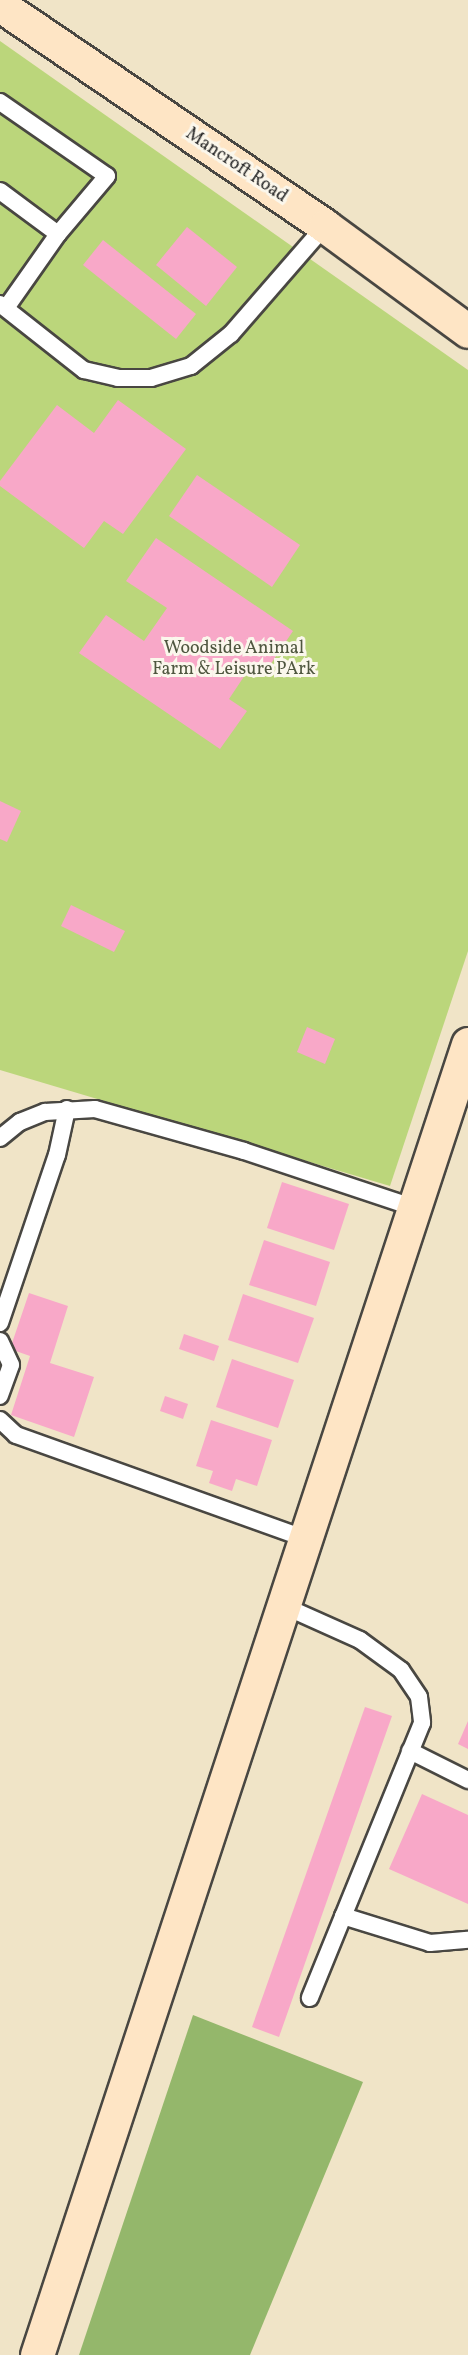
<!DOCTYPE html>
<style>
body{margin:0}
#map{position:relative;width:468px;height:2355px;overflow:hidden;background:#f0e4c7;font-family:Vollkorn,serif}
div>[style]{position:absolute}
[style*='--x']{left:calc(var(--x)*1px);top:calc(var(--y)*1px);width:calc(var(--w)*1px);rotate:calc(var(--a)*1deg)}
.green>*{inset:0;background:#bbd67b}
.forest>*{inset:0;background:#94b76b}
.building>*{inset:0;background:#f8a8c8}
.roads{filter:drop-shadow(2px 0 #494742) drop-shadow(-2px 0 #494742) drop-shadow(0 2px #494742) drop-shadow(0 -2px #494742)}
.lane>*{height:16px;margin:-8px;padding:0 8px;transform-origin:8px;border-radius:8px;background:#fff}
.secondary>*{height:33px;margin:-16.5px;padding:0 16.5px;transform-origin:16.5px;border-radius:16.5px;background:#fee5c5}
span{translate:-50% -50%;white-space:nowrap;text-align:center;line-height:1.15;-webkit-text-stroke:6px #fbf7ec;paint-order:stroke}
.street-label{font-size:18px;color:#2b2b2b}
.park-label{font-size:18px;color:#4f563f}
</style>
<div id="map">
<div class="green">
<i style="clip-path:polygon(0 41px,468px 370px,468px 951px,390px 1186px,0 1070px)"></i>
</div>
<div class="forest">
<i style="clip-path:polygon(193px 2015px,363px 2082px,250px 2355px,79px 2355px)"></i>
</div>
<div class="building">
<i style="clip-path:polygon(187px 227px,237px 267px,206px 306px,156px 265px)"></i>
<i style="clip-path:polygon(103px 240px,196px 314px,176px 339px,83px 265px)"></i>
<i style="clip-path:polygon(118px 400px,186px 449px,123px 534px,104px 521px,84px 548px,0 486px,0 481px,57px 405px,94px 433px)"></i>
<i style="clip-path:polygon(197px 475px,300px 545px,272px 587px,169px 516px)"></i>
<i style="clip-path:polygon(156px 538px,293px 631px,264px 674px,251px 666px,229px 699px,247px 711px,220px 749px,79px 653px,106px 615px,144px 641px,167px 608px,126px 581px)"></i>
<i style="clip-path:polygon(0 801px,21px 811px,7px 842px,0 839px)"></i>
<i style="clip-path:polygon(71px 905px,125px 931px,114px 952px,61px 926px)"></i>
<i style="clip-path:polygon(307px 1027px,335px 1039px,325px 1064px,297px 1052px)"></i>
<i style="clip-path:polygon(282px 1182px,349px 1204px,334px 1250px,267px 1228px)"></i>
<i style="clip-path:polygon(264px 1240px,330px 1262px,316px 1306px,249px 1285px)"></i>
<i style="clip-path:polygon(29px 1293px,68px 1306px,50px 1363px,94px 1377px,74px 1437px,11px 1415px,30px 1356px,10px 1349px)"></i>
<i style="clip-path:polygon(243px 1294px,314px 1318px,298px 1363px,228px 1340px)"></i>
<i style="clip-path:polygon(184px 1334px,219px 1346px,214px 1361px,179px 1349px)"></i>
<i style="clip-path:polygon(232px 1359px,294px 1380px,278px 1428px,216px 1407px)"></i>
<i style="clip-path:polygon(165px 1396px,188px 1404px,183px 1419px,160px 1411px)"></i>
<i style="clip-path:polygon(211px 1420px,272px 1440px,257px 1486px,236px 1479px,232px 1491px,209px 1483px,213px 1471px,196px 1466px)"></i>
<i style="clip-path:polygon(365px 1707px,392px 1716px,279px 2037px,252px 2027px)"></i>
<i style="clip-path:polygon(468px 1721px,468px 1749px,458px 1744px)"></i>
<i style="clip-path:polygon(422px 1794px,468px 1815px,468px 1904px,389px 1869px)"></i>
</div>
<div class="roads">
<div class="lane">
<i style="--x:0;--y:102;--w:130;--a:34.7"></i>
<i style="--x:107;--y:176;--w:76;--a:130.2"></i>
<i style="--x:0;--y:191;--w:72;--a:36.6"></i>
<i style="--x:58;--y:234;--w:90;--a:125.1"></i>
<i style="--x:0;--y:304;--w:107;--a:38.2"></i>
<i style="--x:84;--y:370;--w:35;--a:13"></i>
<i style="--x:118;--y:378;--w:33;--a:0"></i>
<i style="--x:151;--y:378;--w:42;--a:-16.7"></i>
<i style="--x:191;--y:366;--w:51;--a:-38.7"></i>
<i style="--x:231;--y:334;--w:143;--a:-49"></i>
<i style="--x:0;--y:1138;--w:26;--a:-39"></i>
<i style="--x:20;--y:1122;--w:27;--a:-22"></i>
<i style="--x:45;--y:1112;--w:50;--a:-3.4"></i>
<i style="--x:95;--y:1109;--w:155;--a:15.7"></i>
<i style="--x:244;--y:1151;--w:180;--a:18.4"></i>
<i style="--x:0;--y:1323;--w:177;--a:-71.3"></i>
<i style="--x:57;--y:1155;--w:47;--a:-77.7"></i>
<i style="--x:0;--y:1341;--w:26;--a:65"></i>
<i style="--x:11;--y:1365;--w:33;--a:110"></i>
<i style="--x:0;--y:1420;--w:22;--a:43"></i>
<i style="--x:16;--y:1435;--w:308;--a:19.7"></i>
<i style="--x:284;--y:1606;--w:83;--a:24.1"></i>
<i style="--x:360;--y:1640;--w:51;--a:36.2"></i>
<i style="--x:401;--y:1670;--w:32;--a:56"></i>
<i style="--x:419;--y:1697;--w:26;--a:83"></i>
<i style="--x:422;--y:1723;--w:297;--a:112.2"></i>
<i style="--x:410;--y:1751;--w:65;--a:26.6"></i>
<i style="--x:343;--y:1916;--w:91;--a:17.2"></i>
<i style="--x:430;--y:1943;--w:38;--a:-5"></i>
</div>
<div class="secondary">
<i style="--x:0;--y:5;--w:393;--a:34.2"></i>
<i style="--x:325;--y:226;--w:177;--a:36.3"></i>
<i style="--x:37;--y:2355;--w:1380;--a:-71.8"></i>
</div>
</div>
<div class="street-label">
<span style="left:236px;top:166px;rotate:34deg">Mancroft Road</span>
</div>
<div class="park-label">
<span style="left:234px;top:660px">Woodside Animal<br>Farm &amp; Leisure PArk</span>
</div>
</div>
